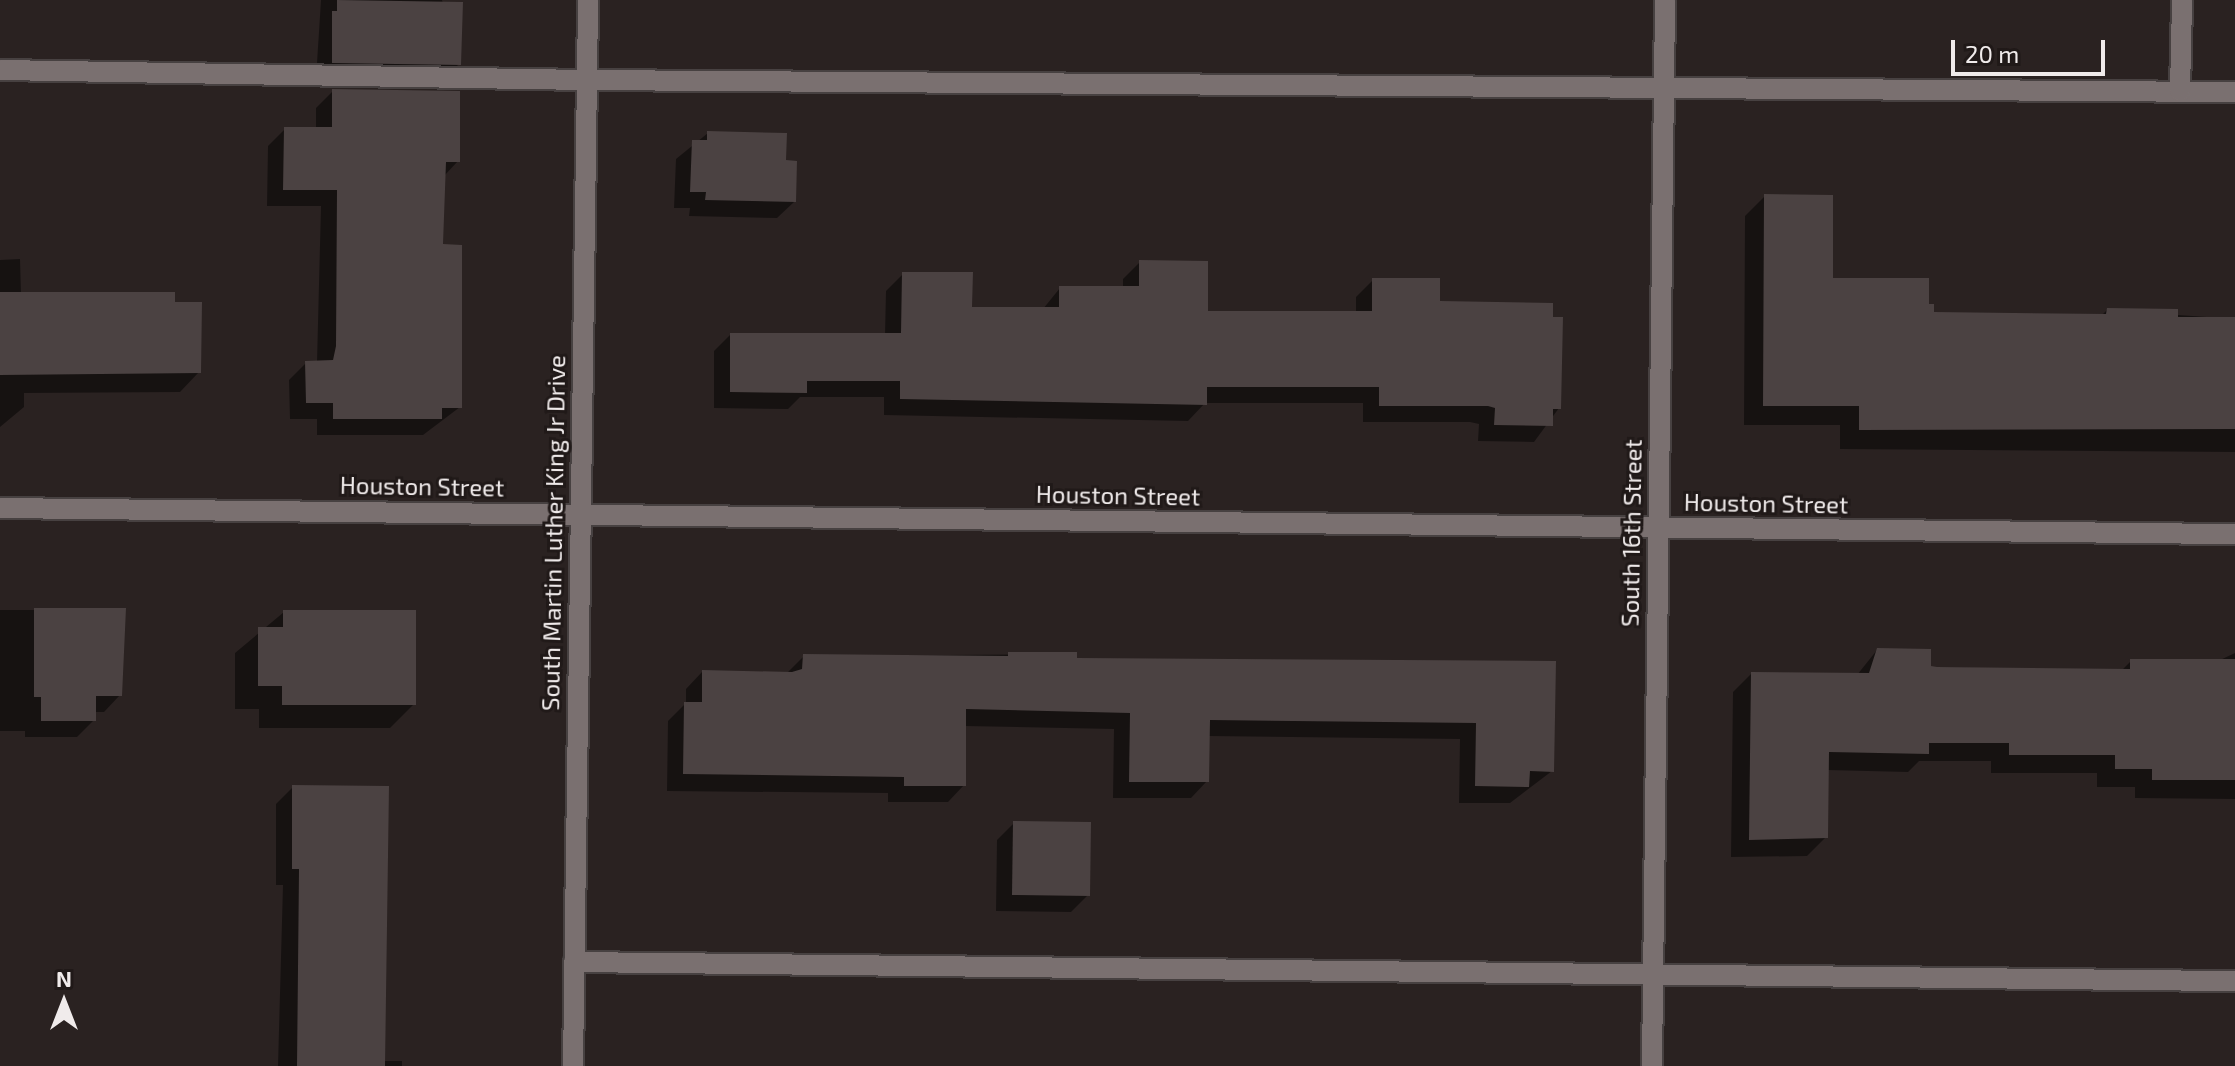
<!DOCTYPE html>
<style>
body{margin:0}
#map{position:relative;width:2235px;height:1066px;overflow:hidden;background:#2a2221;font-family:"Exo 2",sans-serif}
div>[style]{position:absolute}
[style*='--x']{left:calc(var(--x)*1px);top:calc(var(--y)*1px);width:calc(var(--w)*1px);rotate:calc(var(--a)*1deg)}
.shadow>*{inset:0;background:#0007}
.building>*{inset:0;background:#4b4242}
.roads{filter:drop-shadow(2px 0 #474141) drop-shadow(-2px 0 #474141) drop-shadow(0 2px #474141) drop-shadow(0 -2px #474141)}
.service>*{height:20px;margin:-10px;padding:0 10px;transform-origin:10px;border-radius:10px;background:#7a7070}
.minor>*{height:20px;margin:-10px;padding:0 10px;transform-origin:10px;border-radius:10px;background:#7a7070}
.tertiary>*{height:20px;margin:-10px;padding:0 10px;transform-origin:10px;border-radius:10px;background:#7a7070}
span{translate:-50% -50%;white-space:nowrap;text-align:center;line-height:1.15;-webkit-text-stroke:6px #201918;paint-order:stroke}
.street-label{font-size:24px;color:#f0ebeb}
.north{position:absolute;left:24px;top:962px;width:80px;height:80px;-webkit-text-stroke:6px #201918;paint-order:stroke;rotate:0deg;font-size:22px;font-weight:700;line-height:32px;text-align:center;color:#f0ebeb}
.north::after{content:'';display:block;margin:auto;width:28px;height:36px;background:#f0ebeb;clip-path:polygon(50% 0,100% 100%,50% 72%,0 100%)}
.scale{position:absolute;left:1951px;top:40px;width:154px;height:36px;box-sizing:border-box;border:4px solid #f0ebeb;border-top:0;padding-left:10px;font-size:24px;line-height:28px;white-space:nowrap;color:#f0ebeb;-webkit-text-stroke:6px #201918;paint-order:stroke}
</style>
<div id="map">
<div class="shadow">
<i style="clip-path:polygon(321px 0,442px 0,459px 64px,442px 81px,316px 79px)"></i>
<i style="clip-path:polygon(333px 91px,458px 161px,444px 176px,441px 246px,460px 407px,423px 435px,317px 435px,317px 419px,290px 419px,289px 380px,306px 363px,317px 362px,321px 206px,267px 206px,268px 146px,285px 129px,316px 129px,316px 108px)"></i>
<i style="clip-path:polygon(708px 133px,783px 162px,794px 202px,777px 218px,689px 216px,690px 208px,674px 208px,676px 159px)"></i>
<i style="clip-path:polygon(1765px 196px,1831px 280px,1927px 306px,1932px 314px,2101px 316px,2107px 310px,2235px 319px,2235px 452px,1840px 449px,1840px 425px,1744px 425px,1745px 216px)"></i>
<i style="clip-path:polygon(20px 259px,21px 294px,173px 304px,199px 372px,180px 392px,24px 393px,24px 407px,0 427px,0 260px)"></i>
<i style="clip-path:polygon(1140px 262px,1206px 313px,1356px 313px,1356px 297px,1373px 280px,1438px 303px,1559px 408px,1534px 442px,1478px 441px,1479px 424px,1470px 422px,1363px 422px,1363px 403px,1205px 403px,1188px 421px,884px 415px,884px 397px,800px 397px,788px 409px,714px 408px,714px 351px,730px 335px,885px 335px,886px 291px,903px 274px,970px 309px,1043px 309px,1060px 288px,1123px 288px,1123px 279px)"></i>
<i style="clip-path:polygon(0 610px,124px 610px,120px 695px,104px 712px,94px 712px,94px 720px,77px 737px,25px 737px,25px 731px,0 731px)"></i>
<i style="clip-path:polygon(284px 612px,414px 704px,390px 728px,259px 728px,259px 709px,235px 709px,235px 653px)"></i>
<i style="clip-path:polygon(1877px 650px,1929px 667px,2121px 671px,2131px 661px,2218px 661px,2235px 653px,2235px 799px,2135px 798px,2135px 787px,2097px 787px,2097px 773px,1991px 773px,1991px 761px,1919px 761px,1908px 772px,1827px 770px,1826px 837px,1807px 856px,1731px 857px,1733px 692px,1751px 674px,1857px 675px)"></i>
<i style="clip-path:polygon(1075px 654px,1075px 660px,1554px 663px,1552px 771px,1510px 803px,1459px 803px,1460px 739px,1208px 736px,1207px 781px,1191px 798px,1113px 798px,1114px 729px,964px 726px,964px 785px,948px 802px,888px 802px,888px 793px,667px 791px,668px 721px,686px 703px,686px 689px,702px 672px,787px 673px,804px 656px)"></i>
<i style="clip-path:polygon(293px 787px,383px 1061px,402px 1061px,402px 1066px,278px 1066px,283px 885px,276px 885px,276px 804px)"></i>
<i style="clip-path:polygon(1014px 823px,1088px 895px,1071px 912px,996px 911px,997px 840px)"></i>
</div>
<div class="building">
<i style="clip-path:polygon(337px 0,463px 2px,461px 65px,332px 63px,332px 11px,337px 11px)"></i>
<i style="clip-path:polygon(332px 89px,460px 91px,460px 162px,446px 162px,443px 244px,462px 245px,462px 408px,442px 408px,442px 419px,333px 419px,333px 403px,306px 403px,305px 361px,333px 360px,336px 346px,337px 190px,283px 190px,284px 127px,332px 127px)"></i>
<i style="clip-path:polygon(707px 131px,787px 133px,786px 160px,797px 161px,796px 202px,705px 200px,706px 192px,690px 192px,692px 140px,707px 140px)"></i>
<i style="clip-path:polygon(1764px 194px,1833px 195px,1833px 278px,1929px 278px,1929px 304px,1934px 304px,1934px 312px,2106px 314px,2107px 308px,2178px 309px,2178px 317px,2235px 317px,2235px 429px,1859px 430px,1859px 406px,1763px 406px)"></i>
<i style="clip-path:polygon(1139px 260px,1208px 261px,1208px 311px,1372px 311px,1372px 278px,1440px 278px,1440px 301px,1553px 303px,1553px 317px,1563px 317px,1561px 409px,1553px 409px,1553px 426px,1494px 425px,1495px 408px,1488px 406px,1379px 406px,1379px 387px,1207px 387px,1207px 405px,900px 399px,900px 381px,807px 381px,807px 393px,730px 392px,730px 333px,901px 333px,902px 272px,973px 272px,972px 307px,1059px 307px,1059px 286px,1139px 286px)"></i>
<i style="clip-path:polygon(0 292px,175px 292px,175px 302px,202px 302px,201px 373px,0 375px)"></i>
<i style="clip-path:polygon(34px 608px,126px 608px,122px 696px,96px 696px,96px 721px,41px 721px,41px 697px,34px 697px)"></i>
<i style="clip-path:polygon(283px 610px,416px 610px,416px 705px,282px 705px,282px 686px,258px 686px,258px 627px,283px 627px)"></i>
<i style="clip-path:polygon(1877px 648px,1931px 649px,1931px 666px,1937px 667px,2130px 669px,2130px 659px,2235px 659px,2235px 780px,2152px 780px,2152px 769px,2115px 769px,2115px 755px,2009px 755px,2009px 743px,1929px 743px,1929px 754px,1829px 752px,1828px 838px,1749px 840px,1751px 672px,1869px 673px)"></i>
<i style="clip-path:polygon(1008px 652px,1077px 652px,1077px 658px,1556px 661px,1554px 772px,1530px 771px,1529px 787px,1475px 786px,1476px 723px,1210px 720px,1209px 782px,1129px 782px,1130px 713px,966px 709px,966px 786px,904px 786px,904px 777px,683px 774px,684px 702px,702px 702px,702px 670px,792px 672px,802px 669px,803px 654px,1008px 656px)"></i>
<i style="clip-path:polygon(292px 785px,389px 786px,385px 1066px,297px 1066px,299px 869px,292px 869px)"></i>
<i style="clip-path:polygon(1013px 821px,1091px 822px,1090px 896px,1012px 895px)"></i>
</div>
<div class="roads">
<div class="service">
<i style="--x:0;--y:70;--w:586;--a:0.98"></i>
<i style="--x:586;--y:80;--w:1649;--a:0.42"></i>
<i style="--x:2180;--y:91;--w:91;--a:-88.7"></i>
<i style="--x:574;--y:962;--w:1661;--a:0.66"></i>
</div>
<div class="minor">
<i style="--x:0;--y:508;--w:2235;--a:0.67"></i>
<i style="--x:1652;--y:1066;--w:1066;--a:-89.3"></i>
</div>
<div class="tertiary">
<i style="--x:573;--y:1066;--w:1066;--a:-89.19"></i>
</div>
</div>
<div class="street-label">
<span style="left:422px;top:486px;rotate:1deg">Houston Street</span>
<span style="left:1118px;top:495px;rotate:1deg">Houston Street</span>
<span style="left:1766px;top:503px;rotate:1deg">Houston Street</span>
<span style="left:553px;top:533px;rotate:-89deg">South Martin Luther King Jr Drive</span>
<span style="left:1631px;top:533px;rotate:-89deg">South 16th Street</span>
</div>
<div class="north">N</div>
<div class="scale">20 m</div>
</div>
